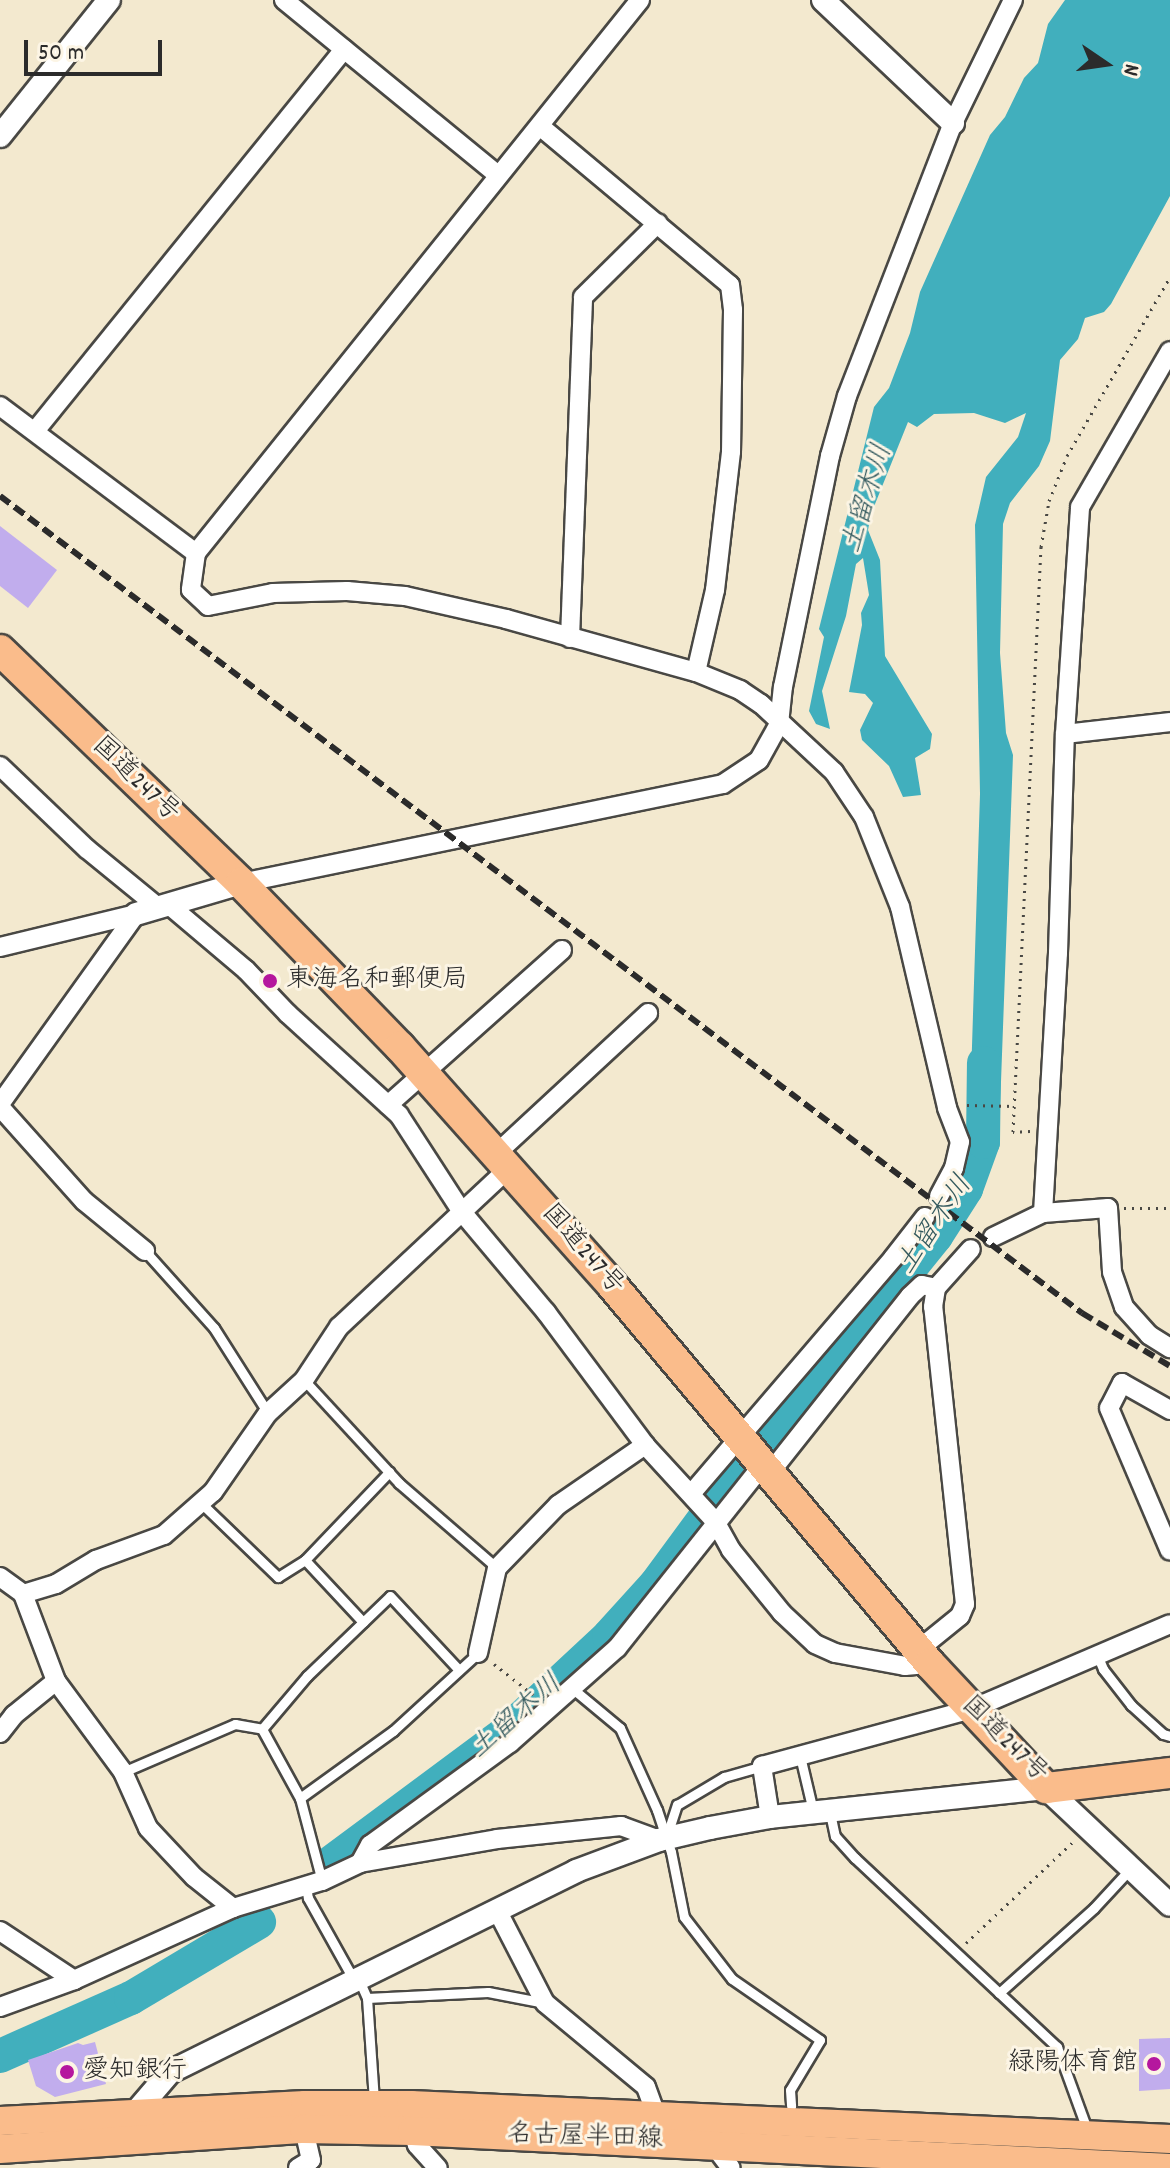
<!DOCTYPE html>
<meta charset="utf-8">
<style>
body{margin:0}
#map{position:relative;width:1170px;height:2168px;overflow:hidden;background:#f3e9cf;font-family:Dekko,"Klee One",sans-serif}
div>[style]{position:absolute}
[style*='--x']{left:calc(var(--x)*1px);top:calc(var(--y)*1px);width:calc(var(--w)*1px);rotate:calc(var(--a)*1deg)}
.water>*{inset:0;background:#41afbd}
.river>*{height:34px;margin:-17px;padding:0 17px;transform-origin:17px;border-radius:17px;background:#41afbd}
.building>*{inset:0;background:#c1aded}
.path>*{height:3px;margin-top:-1.5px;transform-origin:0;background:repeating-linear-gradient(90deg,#494844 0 2px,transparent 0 8px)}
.roads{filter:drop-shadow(2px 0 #494844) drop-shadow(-2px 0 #494844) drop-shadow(0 2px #494844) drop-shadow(0 -2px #494844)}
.service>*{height:9px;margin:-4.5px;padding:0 4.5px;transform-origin:4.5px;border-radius:4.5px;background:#fff}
.minor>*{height:18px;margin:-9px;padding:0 9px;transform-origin:9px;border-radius:9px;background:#fff}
.tertiary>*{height:22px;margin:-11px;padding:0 11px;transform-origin:11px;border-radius:11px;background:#fff}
.primary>*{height:28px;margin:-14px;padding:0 14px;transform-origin:14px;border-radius:14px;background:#fabc8b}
.trunk>*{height:30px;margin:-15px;padding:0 15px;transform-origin:15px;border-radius:15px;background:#fabc8b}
.rail>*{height:6px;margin-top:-3px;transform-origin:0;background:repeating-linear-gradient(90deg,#2b2b2b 0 12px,transparent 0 18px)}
.dots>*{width:22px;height:22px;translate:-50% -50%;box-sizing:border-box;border:4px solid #fcf5e5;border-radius:50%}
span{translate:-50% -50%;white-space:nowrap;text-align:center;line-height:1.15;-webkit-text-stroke:6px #fcf5e5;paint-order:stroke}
.street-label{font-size:26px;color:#2b2b2b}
.poi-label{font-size:26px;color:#2b2b2b}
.left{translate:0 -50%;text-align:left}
.right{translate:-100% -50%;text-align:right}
.water-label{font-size:28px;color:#33595e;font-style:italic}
.north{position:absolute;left:1066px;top:24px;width:80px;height:80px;-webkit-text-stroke:6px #fcf5e5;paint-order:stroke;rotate:103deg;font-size:22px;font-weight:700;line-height:32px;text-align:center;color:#2b2b2b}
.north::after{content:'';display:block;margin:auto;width:28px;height:36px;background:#2b2b2b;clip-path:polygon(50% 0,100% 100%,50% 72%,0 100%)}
.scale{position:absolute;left:24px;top:40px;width:138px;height:36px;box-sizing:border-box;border:4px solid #2b2b2b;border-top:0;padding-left:10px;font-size:24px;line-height:28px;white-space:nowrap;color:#2b2b2b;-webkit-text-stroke:6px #fcf5e5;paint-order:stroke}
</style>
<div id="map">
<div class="water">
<i style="clip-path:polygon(1065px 0,1170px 0,1170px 196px,1111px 304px,1104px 312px,1085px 318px,1078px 339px,1060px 360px,1050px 441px,1039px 466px,1010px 503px,1003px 524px,1000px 653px,1006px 733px,1013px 755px,1000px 1109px,970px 1109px,980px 794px,975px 525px,986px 477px,1018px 437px,1026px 413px,1005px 423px,974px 413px,934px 414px,917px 427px,908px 422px,871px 514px,868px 530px,880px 560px,885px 656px,932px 734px,930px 749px,915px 758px,921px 795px,903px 797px,889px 766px,862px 740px,860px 730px,873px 703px,865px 694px,849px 692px,862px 625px,861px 613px,869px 595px,863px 558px,856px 564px,846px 616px,822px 691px,830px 729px,816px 724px,809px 711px,824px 637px,819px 629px,874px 407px,889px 388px,910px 333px,920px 292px,990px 135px,1005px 117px,1024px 78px,1038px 63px,1048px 24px)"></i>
</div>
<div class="river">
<i style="--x:329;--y:1864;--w:217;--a:-36.6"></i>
<i style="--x:503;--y:1735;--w:145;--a:-43"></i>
<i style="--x:609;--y:1636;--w:70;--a:-47.9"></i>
<i style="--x:656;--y:1584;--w:152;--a:-53.6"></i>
<i style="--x:746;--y:1462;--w:50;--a:-44.2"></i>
<i style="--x:782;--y:1427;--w:245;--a:-51.1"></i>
<i style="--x:936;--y:1236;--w:56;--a:-57.4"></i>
<i style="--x:966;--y:1189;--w:50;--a:-70.1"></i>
<i style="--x:983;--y:1142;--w:79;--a:-89.3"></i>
<i style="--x:0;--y:2056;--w:143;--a:-23.9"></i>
<i style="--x:131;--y:1998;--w:149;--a:-30.7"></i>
</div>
<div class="building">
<i style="clip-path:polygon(0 526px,57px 570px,28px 608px,0 586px)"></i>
<i style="clip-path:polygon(1170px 2038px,1170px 2089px,1139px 2091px,1139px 2039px)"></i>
<i style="clip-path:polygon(95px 2042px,106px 2084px,55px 2097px,36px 2086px,28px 2060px,78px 2043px,83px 2045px)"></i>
</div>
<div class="path">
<i style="--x:967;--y:1105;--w:48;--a:1.2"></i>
<i style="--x:1030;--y:1131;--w:17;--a:177"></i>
<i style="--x:1013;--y:1132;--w:586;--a:-87.26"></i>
<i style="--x:1041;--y:547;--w:47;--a:-80.1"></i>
<i style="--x:1049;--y:501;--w:48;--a:-68.2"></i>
<i style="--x:1067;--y:456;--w:207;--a:-60.1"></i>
<i style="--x:1124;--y:1208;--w:46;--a:0"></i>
<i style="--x:494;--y:1664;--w:52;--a:38"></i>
<i style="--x:966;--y:1943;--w:149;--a:-43.4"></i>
</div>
<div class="roads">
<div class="service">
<i style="--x:145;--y:1251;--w:103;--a:48.1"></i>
<i style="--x:214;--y:1328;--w:101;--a:57.6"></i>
<i style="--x:304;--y:1380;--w:140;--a:47.3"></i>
<i style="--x:399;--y:1483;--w:130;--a:40.9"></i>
<i style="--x:201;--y:1503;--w:107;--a:43.9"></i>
<i style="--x:278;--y:1577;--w:32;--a:-32"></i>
<i style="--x:305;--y:1560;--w:122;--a:-46.3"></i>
<i style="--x:305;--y:1560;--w:85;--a:46.9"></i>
<i style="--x:1098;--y:1657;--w:13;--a:67"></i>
<i style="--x:1103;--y:1669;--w:46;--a:52.1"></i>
<i style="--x:1131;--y:1705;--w:43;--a:42.2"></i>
<i style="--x:1163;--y:1734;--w:7;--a:16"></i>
<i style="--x:573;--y:1689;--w:61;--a:39.7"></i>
<i style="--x:620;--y:1728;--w:90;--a:65.7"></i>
<i style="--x:657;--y:1810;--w:44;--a:71.6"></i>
<i style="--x:671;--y:1852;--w:66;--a:78.7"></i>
<i style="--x:684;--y:1917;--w:78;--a:52.3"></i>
<i style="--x:732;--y:1979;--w:107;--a:34.7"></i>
<i style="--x:820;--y:2040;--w:58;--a:121"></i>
<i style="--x:790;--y:2090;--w:16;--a:86"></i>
<i style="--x:262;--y:1729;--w:70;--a:-49.7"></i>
<i style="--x:307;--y:1676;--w:115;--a:-43.9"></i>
<i style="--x:390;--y:1596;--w:101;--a:47"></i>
<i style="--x:800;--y:1756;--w:57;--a:76.7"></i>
<i style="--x:123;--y:1772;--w:122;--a:-23.2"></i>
<i style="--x:235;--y:1724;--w:27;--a:10"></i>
<i style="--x:262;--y:1729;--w:79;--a:61.2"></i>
<i style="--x:300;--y:1798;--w:115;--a:-35.8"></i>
<i style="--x:393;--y:1731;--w:115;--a:-42.5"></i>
<i style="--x:300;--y:1798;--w:86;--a:75.2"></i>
<i style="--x:830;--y:1813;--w:24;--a:78"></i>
<i style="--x:835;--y:1836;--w:30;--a:48"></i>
<i style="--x:855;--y:1858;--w:277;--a:43.1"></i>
<i style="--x:1057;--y:2047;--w:90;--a:70"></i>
<i style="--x:667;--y:1835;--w:32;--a:-72"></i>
<i style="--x:677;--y:1805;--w:55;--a:-30.8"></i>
<i style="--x:724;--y:1777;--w:40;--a:-16"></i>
<i style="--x:306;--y:1886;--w:12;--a:81"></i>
<i style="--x:308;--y:1898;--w:96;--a:60.8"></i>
<i style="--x:359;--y:1980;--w:20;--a:66"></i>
<i style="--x:367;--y:1998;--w:104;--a:86.1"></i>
<i style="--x:999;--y:1993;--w:127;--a:-41.8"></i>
<i style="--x:1094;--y:1908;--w:54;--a:-47.2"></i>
<i style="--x:367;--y:1998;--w:121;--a:-2.8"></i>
<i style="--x:488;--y:1992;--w:58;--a:10.9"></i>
</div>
<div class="minor">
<i style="--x:284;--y:0;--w:276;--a:39.3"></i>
<i style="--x:640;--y:0;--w:709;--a:128.76"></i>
<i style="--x:196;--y:553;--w:37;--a:98"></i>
<i style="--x:191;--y:590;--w:23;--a:43"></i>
<i style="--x:208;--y:606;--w:66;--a:-11.3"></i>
<i style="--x:273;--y:593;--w:74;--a:-1.5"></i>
<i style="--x:347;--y:591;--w:58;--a:4.9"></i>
<i style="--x:405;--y:596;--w:104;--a:12.8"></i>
<i style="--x:506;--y:619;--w:197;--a:15.6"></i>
<i style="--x:696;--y:672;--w:48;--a:22.2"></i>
<i style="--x:740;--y:690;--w:25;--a:34"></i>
<i style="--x:761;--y:704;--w:100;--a:43"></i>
<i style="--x:834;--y:772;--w:54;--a:56.3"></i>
<i style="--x:864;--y:817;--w:97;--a:68.2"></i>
<i style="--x:900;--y:907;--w:206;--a:76.8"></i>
<i style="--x:947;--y:1108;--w:36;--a:69"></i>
<i style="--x:960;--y:1142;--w:27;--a:103"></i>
<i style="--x:954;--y:1168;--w:32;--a:118"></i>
<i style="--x:541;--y:127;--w:246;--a:39.9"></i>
<i style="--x:730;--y:285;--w:25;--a:83"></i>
<i style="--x:733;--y:310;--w:142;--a:90.8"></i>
<i style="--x:731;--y:452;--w:139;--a:96.6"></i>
<i style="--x:715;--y:590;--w:84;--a:103"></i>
<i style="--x:0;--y:406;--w:245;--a:36.9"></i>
<i style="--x:35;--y:431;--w:491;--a:-51"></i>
<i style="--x:570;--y:638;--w:341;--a:-87.8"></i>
<i style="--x:583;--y:297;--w:105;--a:-44.6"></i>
<i style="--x:1065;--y:734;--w:106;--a:-6.5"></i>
<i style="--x:0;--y:766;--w:120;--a:43.7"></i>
<i style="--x:87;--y:849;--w:93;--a:39.3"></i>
<i style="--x:241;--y:883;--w:492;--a:-11.6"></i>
<i style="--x:723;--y:784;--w:43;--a:-33.7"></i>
<i style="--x:759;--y:760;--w:41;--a:-60.9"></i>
<i style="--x:779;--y:724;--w:37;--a:-84"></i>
<i style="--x:783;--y:687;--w:236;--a:-78.5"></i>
<i style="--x:830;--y:456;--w:62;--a:-74.2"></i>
<i style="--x:847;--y:396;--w:293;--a:-68.8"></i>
<i style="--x:953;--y:123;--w:137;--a:-64"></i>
<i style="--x:169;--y:905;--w:101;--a:40.2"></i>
<i style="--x:246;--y:970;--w:61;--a:46.3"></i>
<i style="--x:288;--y:1014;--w:150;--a:42.3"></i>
<i style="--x:399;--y:1115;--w:116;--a:57"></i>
<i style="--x:462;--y:1212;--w:131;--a:50"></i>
<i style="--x:546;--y:1312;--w:166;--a:53.3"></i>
<i style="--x:645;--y:1445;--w:103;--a:47.4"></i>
<i style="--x:715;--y:1521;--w:33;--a:61"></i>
<i style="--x:731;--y:1550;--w:81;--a:51"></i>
<i style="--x:782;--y:1613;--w:45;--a:43.2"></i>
<i style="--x:815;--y:1644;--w:22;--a:24"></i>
<i style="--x:835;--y:1653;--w:71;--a:10.5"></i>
<i style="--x:905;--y:1666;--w:25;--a:-5"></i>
<i style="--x:0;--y:947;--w:140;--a:-13.6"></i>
<i style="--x:0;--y:1104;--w:234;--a:-54.4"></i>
<i style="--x:388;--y:1105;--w:233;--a:-41.7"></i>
<i style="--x:0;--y:1107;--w:126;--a:48.2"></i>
<i style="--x:84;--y:1201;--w:79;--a:39.3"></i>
<i style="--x:497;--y:1153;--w:206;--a:-42.8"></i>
<i style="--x:1043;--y:1213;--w:260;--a:-86.7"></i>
<i style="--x:1058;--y:953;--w:219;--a:-88.2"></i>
<i style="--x:1065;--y:734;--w:227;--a:-86.2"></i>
<i style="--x:1080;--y:507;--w:180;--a:-60"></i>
<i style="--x:993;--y:1237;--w:55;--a:-25.6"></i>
<i style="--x:1043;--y:1213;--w:65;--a:-4.4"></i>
<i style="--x:1108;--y:1208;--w:64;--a:86.4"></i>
<i style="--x:1112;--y:1272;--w:37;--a:71"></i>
<i style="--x:1124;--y:1307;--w:38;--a:48"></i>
<i style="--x:1149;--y:1335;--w:25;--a:32"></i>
<i style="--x:1170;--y:1410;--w:55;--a:-150.6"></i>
<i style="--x:1122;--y:1383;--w:28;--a:117"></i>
<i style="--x:1109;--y:1408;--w:155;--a:66.9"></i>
<i style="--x:769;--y:1474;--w:227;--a:-51.6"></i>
<i style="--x:910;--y:1296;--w:16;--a:-43"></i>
<i style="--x:922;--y:1285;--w:14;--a:12"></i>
<i style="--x:691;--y:1494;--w:311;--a:-49.4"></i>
<i style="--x:893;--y:1258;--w:52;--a:-52"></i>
<i style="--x:0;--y:1577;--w:29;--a:36"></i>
<i style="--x:23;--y:1594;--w:93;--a:69.2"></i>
<i style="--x:56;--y:1681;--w:113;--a:53.6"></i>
<i style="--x:123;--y:1772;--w:61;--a:65.9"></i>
<i style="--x:148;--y:1828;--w:67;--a:46.8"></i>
<i style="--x:194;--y:1877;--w:50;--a:38.5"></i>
<i style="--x:23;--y:1594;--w:34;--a:-17"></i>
<i style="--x:56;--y:1584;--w:47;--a:-31"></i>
<i style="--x:96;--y:1560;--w:72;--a:-20.2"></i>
<i style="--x:164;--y:1535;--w:65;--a:-41.3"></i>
<i style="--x:213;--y:1492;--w:96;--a:-55.2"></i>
<i style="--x:268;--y:1413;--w:49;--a:-42.5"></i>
<i style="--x:304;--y:1380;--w:64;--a:-56.6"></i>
<i style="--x:339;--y:1327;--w:234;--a:-43.1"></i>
<i style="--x:918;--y:1650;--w:54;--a:-39"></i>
<i style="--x:960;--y:1616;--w:13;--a:-67"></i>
<i style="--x:965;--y:1604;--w:299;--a:-96.1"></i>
<i style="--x:933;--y:1307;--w:19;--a:-81"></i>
<i style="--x:936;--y:1288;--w:52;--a:-48.1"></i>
<i style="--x:478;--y:1653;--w:87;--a:-77.4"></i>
<i style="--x:497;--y:1568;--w:88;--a:-45.9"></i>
<i style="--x:558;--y:1505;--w:106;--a:-34.6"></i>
<i style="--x:0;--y:1733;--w:23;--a:-52"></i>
<i style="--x:14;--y:1715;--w:54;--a:-39"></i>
<i style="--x:770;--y:1817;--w:52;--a:-98.9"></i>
<i style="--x:762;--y:1766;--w:218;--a:-15.2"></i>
<i style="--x:972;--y:1709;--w:215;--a:-23.2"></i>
<i style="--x:360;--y:1863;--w:21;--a:-61"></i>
<i style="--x:370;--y:1845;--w:173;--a:-36.1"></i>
<i style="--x:510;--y:1743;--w:143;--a:-41.6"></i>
<i style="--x:617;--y:1648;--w:233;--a:-51.5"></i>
<i style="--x:498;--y:1912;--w:102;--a:62.7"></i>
<i style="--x:545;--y:2003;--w:131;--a:39.7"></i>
<i style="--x:646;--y:2087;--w:29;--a:70"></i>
<i style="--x:656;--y:2114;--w:9;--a:32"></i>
<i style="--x:0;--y:1931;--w:89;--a:33.5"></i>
<i style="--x:0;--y:2007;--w:79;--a:-20"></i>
<i style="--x:74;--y:1980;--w:175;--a:-24.4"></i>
<i style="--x:233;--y:1908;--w:93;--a:-16.9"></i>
<i style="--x:322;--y:1881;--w:42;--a:-25.3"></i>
<i style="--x:360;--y:1863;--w:139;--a:-9.9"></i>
<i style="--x:497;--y:1839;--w:125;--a:-6"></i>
<i style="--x:621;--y:1826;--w:40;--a:20.2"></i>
<i style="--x:412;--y:2131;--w:15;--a:70"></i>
<i style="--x:417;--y:2145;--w:31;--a:48"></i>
<i style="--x:712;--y:2143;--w:31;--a:53"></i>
<i style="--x:298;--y:2168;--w:15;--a:-32"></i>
<i style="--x:311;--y:2160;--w:32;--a:-103"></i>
</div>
<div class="tertiary">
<i style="--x:823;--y:0;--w:179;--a:43.4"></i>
<i style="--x:0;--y:136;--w:174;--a:-51.3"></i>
<i style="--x:136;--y:914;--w:109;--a:-16.4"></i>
<i style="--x:134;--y:2114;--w:55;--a:-49.4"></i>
<i style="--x:170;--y:2072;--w:453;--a:-26.3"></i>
<i style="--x:576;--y:1871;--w:89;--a:-20.5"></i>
<i style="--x:659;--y:1840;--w:52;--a:-13.2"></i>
<i style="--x:710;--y:1828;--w:61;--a:-10.4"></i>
<i style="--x:770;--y:1817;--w:278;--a:-6"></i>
<i style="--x:1046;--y:1788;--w:170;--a:43.3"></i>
</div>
<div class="primary">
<i style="--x:0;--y:2121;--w:305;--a:-3"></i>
<i style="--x:305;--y:2105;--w:106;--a:0"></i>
<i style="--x:411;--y:2105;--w:760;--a:2.56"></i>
<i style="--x:0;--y:2149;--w:305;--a:-3.8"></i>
<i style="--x:304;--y:2129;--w:108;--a:1.1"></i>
<i style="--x:412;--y:2131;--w:759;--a:2.79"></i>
</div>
<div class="trunk">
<i style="--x:0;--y:650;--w:335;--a:44"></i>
<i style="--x:241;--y:883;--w:228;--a:45.9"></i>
<i style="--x:400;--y:1047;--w:319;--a:48.3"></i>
<i style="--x:612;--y:1285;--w:495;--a:50"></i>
<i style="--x:930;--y:1664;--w:170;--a:46.9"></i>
<i style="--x:1046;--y:1788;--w:125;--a:-6.9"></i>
</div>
</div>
<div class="rail">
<i style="--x:0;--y:496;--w:1356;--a:37.06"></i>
<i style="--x:1082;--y:1313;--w:103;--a:31.1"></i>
</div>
<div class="dots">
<i style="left:270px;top:981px;background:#b5179e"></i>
<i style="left:1154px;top:2064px;background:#b5179e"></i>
<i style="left:67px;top:2072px;background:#b5179e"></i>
</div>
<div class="street-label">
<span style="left:135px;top:780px;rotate:44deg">国道247号</span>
<span style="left:582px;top:1250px;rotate:49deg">国道247号</span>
<span style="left:1004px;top:1740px;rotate:45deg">国道247号</span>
<span style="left:585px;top:2138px;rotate:2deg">名古屋半田線</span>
</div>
<div class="poi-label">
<span class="left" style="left:286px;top:981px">東海名和郵便局</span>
<span class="right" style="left:1138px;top:2064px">緑陽体育館</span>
<span class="left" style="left:83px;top:2072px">愛知銀行</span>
</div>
<div class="water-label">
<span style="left:869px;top:499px;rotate:-73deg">土留木川</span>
<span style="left:936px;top:1226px;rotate:-56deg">土留木川</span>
<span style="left:517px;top:1718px;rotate:-41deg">土留木川</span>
</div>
<div class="north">N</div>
<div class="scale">50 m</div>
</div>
